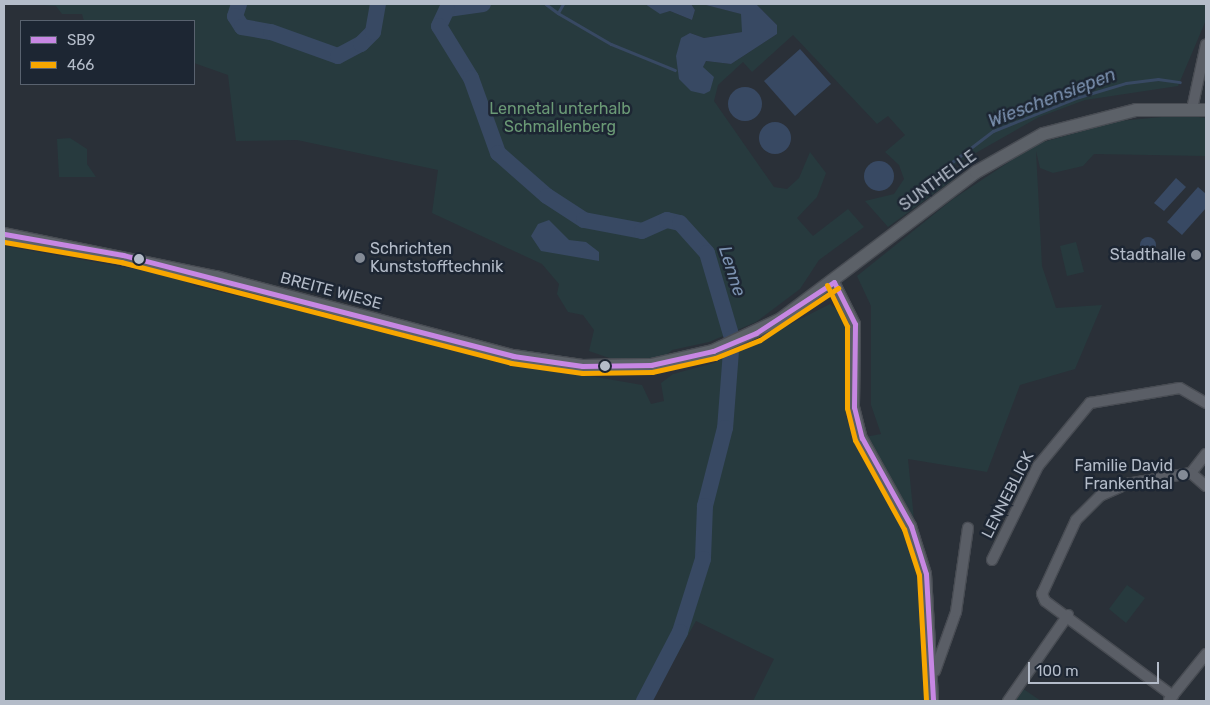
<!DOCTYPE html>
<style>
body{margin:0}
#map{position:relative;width:1210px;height:705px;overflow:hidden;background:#2a3038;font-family:Rubik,sans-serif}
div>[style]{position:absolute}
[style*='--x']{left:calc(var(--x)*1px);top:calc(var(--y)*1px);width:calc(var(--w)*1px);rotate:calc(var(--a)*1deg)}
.green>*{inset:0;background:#273a3e}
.water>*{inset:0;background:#384963}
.round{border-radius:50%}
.stream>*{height:2.5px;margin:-1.25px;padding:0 1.25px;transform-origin:1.25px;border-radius:1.25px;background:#384963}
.river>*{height:16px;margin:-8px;padding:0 8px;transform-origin:8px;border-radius:8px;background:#384963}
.roads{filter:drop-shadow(1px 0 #484c53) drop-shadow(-1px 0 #484c53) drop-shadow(0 1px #484c53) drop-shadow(0 -1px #484c53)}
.minor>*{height:10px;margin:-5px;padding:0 5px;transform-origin:5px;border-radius:5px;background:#5a5e66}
.major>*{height:12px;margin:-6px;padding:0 6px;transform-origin:6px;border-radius:6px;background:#5c6168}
.bus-1>*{height:5px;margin:-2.5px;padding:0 2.5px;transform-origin:2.5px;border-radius:2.5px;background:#c787e3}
.bus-2>*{height:5px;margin:-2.5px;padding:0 2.5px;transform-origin:2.5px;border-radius:2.5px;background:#f7a600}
.dots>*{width:14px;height:14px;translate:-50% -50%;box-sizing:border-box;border:2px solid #1d2633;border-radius:50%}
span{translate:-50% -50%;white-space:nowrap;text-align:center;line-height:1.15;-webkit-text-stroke:5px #1d2633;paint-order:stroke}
.park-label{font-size:16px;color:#6b9a76}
.street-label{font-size:16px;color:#b4bcc9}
.poi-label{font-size:16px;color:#b4bcc9}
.left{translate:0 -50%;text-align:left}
.right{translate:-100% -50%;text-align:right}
.water-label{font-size:18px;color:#7c92b1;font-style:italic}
.frame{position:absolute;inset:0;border:5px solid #b4bcc9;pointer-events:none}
.legend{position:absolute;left:20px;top:20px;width:175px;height:65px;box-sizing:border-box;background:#1d2633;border:1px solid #59626f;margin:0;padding:6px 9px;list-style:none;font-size:15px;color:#b4bcc9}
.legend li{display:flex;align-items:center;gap:10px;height:25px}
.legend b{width:25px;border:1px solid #59626f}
.scale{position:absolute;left:1028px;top:662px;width:131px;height:22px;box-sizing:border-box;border:2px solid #b4bcc9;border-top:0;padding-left:6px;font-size:15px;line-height:18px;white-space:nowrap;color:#b4bcc9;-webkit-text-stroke:4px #1d2633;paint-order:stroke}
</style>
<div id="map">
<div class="green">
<i style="clip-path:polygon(30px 4px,645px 4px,660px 13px,670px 11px,692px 20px,695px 10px,691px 4px,702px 4px,742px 14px,742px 32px,704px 38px,690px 33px,703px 67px,706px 61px,731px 64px,777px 34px,777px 25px,756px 4px,1206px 4px,1206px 20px,1178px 86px,1085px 100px,1039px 117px,951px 167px,954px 179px,888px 227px,865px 201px,894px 194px,904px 179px,899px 165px,885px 152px,905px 135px,888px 116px,877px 124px,793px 35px,752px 72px,743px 62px,718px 85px,714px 101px,774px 187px,787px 189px,799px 178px,810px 152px,826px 173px,817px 197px,797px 218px,813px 236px,848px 209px,864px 227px,819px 260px,800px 289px,756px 322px,709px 342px,672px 350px,663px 358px,618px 361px,589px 351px,594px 330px,583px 315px,568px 312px,557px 294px,559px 284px,542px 264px,432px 213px,438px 170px,297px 140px,236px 141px,228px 75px,194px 63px,194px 21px,84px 21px,82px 14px,62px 14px,56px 6px)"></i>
<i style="clip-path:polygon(1183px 115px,1206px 118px,1206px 156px,1094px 154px,1083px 166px,1053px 173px,1040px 168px,1036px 151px,1042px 266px,1056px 308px,1102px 305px,1075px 369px,1020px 385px,987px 472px,908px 459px,927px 650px,926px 701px,753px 701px,774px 659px,696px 621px,651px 701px,4px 701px,4px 246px,174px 276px,195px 286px,250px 299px,266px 298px,516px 363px,642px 385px,651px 404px,664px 401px,661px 383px,673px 374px,714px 363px,830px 304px,838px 310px,849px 337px,846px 416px,854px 439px,881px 434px,871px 405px,871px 306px,857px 276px,953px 199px,1036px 144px,1119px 121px)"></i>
<i style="clip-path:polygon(70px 138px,87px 149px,87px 164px,96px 177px,59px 177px,57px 139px)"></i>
<i style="clip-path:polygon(1076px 242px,1084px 272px,1067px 276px,1060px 246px)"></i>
<i style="clip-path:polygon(1127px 585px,1145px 598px,1126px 623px,1109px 609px)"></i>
<i style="clip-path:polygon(1022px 688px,1041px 701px,1013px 701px)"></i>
</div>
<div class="water">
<i style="clip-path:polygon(645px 4px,691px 4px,695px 10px,692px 20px,670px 11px,660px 14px)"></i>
<i style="clip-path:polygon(702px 4px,756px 4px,777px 25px,777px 34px,731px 64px,706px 61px,703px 67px,714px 77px,710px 91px,704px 94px,691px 91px,679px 79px,676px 56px,681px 38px,690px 33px,704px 38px,742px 32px,741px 14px)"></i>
<i style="clip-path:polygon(800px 49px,831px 84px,795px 116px,764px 81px)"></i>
<i class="round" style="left:728px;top:87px;width:34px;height:34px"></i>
<i class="round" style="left:759px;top:122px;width:32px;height:32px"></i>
<i class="round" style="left:864px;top:161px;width:30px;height:30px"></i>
<i style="clip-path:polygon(1176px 178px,1186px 187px,1164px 211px,1154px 203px)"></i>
<i style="clip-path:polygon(1198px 187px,1206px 194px,1206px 208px,1182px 235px,1167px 222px)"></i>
<i style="clip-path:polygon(549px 220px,569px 240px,586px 242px,599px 252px,599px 261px,541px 251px,531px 236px,538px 224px)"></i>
<i class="round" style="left:1140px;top:237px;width:16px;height:16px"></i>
</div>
<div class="stream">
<i style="--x:546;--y:4;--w:15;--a:37"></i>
<i style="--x:558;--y:13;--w:10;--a:-61"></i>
<i style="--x:558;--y:13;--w:61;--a:30.3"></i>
<i style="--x:611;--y:44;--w:69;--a:22.1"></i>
<i style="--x:943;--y:169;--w:63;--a:-37.2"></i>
<i style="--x:993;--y:131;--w:92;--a:-21.6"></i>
<i style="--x:1079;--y:97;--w:49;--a:-16.6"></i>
<i style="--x:1126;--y:83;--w:32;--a:-7"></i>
<i style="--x:1158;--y:79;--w:22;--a:8"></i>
</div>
<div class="river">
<i style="--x:239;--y:4;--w:13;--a:108"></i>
<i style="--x:235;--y:16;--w:13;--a:58"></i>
<i style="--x:242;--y:27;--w:29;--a:10"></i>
<i style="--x:271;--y:32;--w:71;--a:19.7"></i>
<i style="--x:338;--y:56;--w:26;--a:-28"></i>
<i style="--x:361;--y:44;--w:17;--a:-45"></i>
<i style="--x:373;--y:32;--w:28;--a:-80"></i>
<i style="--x:483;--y:4;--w:36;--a:172"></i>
<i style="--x:447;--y:9;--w:19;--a:115"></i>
<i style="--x:439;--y:26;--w:61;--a:58.4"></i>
<i style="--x:471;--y:78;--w:80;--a:70.2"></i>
<i style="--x:498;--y:153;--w:65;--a:41.3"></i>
<i style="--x:547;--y:196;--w:44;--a:33"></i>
<i style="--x:584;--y:220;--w:59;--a:10.7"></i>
<i style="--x:642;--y:231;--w:27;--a:-24"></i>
<i style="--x:667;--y:220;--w:13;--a:13"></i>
<i style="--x:680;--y:223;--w:40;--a:48"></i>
<i style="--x:707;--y:253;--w:89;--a:73.6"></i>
<i style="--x:732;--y:338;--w:90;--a:94.4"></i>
<i style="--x:725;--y:428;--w:81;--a:104.4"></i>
<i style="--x:705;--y:506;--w:53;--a:92.2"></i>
<i style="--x:703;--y:559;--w:77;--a:107.5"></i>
<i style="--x:680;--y:632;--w:78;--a:117.6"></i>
</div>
<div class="roads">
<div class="minor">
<i style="--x:1192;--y:109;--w:66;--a:-77.8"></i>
<i style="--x:834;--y:282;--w:47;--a:63.4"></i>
<i style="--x:855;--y:324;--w:83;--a:90.7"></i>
<i style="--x:854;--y:407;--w:32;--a:76"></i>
<i style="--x:862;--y:438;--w:101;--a:60.9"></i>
<i style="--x:911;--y:526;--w:50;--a:72.6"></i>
<i style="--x:926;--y:574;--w:127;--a:86.8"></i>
<i style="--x:1191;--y:473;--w:24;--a:-52"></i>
<i style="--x:992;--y:560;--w:105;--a:-63.9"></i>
<i style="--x:1038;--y:466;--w:82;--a:-50.5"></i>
<i style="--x:1090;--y:403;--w:91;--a:-9.5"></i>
<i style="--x:1180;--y:388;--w:30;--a:30"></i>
<i style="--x:935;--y:671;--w:63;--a:-70.4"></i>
<i style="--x:956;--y:612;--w:85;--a:-81.9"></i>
<i style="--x:1173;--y:696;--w:159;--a:-143.4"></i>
<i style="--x:1045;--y:601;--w:8;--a:-113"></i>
<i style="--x:1042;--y:594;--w:81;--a:-65.3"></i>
<i style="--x:1076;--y:520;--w:34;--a:-45"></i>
<i style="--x:1100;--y:496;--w:30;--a:-24"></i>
<i style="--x:1127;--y:484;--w:65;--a:-9.8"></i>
<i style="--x:1191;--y:473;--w:20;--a:41"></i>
<i style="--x:1169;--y:700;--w:59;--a:-51.2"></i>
<i style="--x:1008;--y:701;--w:105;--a:-55.1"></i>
</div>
<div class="major">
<i style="--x:4;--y:234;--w:216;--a:11.5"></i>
<i style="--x:216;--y:277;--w:307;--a:14.9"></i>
<i style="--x:513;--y:356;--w:70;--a:8.2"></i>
<i style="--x:582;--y:366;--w:69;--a:-0.8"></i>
<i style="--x:651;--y:365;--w:64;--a:-12.7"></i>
<i style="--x:713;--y:351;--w:75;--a:-25.2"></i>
<i style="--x:781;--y:319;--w:244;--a:-37"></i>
<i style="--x:976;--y:172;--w:77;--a:-29.6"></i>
<i style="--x:1043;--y:134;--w:96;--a:-14.5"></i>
<i style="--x:1136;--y:110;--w:70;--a:0"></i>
</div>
</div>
<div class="bus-1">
<i style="--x:4;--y:234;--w:121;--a:10"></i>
<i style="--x:123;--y:255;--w:403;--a:14.5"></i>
<i style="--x:513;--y:356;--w:70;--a:8.2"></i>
<i style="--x:582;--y:366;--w:69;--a:-0.8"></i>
<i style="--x:651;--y:365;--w:64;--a:-12.7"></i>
<i style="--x:713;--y:351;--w:47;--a:-22.7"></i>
<i style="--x:756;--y:333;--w:93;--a:-33.2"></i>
<i style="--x:834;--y:282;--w:47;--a:63.4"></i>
<i style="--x:855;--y:324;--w:83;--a:90.7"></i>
<i style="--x:854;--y:407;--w:32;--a:76"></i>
<i style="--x:862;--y:438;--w:101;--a:60.9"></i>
<i style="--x:911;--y:526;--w:50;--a:72.6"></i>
<i style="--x:926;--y:574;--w:127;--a:86.8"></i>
</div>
<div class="bus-2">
<i style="--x:4;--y:242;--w:119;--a:9.7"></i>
<i style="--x:121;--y:262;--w:403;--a:14.5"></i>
<i style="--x:511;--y:363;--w:72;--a:8"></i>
<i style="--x:582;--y:373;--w:70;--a:-0.8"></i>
<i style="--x:652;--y:372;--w:65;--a:-12.5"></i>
<i style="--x:715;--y:358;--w:48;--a:-21.8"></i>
<i style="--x:760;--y:340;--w:94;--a:-33.7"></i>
<i style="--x:827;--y:285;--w:46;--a:64"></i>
<i style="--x:847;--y:326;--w:82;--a:90"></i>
<i style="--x:847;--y:408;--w:33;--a:76"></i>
<i style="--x:855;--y:440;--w:102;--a:61.2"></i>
<i style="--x:904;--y:529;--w:48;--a:71.9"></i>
<i style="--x:919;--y:575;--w:126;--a:86.8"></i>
</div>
<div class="dots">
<i style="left:1196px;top:255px;background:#848b96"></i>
<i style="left:360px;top:258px;background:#848b96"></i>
<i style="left:139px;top:259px;background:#b4bcc9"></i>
<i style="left:605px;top:366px;background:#b4bcc9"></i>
<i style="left:1183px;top:475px;background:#848b96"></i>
</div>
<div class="park-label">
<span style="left:560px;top:118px">Lennetal unterhalb<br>Schmallenberg</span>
</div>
<div class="street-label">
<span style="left:938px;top:181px;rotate:-36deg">SUNTHELLE</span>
<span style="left:331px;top:291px;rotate:15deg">BREITE WIESE</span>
<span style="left:1008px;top:495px;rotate:-63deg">LENNEBLICK</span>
</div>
<div class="poi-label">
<span class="left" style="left:370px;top:258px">Schrichten<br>Kunststofftechnik</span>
<span class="right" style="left:1186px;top:255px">Stadthalle</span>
<span class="right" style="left:1173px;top:475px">Familie David<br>Frankenthal</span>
</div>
<div class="water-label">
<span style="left:1052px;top:98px;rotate:-21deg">Wieschensiepen</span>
<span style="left:732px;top:271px;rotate:72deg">Lenne</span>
</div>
<div class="frame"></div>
<ul class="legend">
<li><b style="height:6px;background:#c787e3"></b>SB9</li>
<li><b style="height:6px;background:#f7a600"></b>466</li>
</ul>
<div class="scale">100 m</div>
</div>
